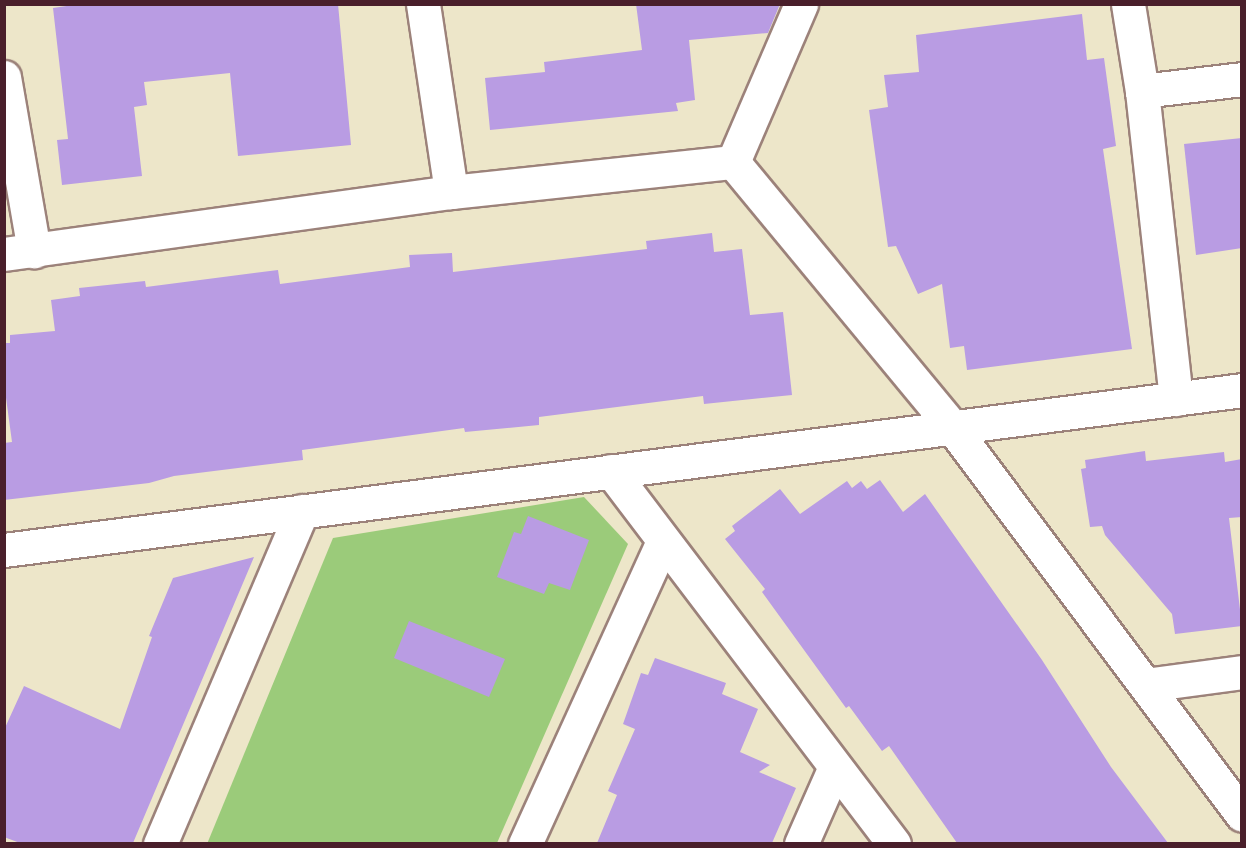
<!DOCTYPE html>
<style>
body{margin:0}
#map{position:relative;width:1246px;height:848px;overflow:hidden;background:#ede6c9;font-family:"EB Garamond",serif}
div>[style]{position:absolute}
[style*='--x']{left:calc(var(--x)*1px);top:calc(var(--y)*1px);width:calc(var(--w)*1px);rotate:calc(var(--a)*1deg)}
.green>*{inset:0;background:#9bcb7a}
.building>*{inset:0;background:#b99ce3}
.roads{filter:drop-shadow(2px 0 #9c827a) drop-shadow(-2px 0 #9c827a) drop-shadow(0 2px #9c827a) drop-shadow(0 -2px #9c827a)}
.minor>*{height:33px;margin:-16.5px;padding:0 16.5px;transform-origin:16.5px;border-radius:16.5px;background:#fff}
.tertiary>*{height:33px;margin:-16.5px;padding:0 16.5px;transform-origin:16.5px;border-radius:16.5px;background:#fff}
span{translate:-50% -50%;white-space:nowrap;text-align:center;line-height:1.15;-webkit-text-stroke:6px #fbf7ec;paint-order:stroke}
.frame{position:absolute;inset:0;border:6px solid #4a1f2b;pointer-events:none}
</style>
<div id="map">
<div class="green">
<i style="clip-path:polygon(584px 497px,628px 544px,497px 843px,207px 844px,333px 538px)"></i>
</div>
<div class="building">
<i style="clip-path:polygon(80px 4px,338px 4px,351px 145px,238px 156px,230px 73px,144px 82px,147px 105px,134px 107px,142px 176px,62px 185px,57px 140px,68px 139px,53px 8px)"></i>
<i style="clip-path:polygon(636px 4px,780px 4px,768px 33px,689px 40px,695px 100px,676px 103px,678px 111px,490px 130px,485px 78px,545px 72px,544px 62px,642px 50px)"></i>
<i style="clip-path:polygon(1082px 14px,1087px 60px,1104px 58px,1116px 146px,1103px 149px,1132px 349px,967px 370px,964px 346px,950px 348px,942px 284px,918px 294px,896px 246px,888px 247px,869px 110px,888px 107px,884px 75px,919px 72px,916px 35px)"></i>
<i style="clip-path:polygon(1242px 138px,1242px 248px,1196px 255px,1184px 144px)"></i>
<i style="clip-path:polygon(712px 233px,714px 252px,742px 249px,750px 315px,783px 312px,792px 395px,704px 404px,703px 396px,539px 417px,539px 425px,465px 432px,464px 428px,302px 450px,303px 460px,174px 476px,149px 483px,4px 500px,4px 443px,12px 442px,4px 383px,4px 343px,10px 343px,10px 335px,55px 331px,51px 300px,80px 296px,79px 288px,145px 281px,146px 287px,278px 270px,280px 284px,410px 267px,409px 255px,452px 253px,453px 272px,647px 249px,646px 241px)"></i>
<i style="clip-path:polygon(1145px 451px,1146px 461px,1224px 452px,1225px 462px,1242px 459px,1242px 517px,1229px 518px,1242px 626px,1175px 634px,1172px 614px,1105px 535px,1102px 526px,1090px 527px,1081px 469px,1086px 468px,1085px 460px)"></i>
<i style="clip-path:polygon(880px 480px,903px 512px,925px 494px,1042px 660px,1111px 767px,1168px 843px,957px 843px,889px 746px,882px 751px,849px 706px,846px 708px,762px 592px,765px 589px,725px 539px,735px 531px,732px 526px,780px 489px,800px 514px,847px 481px,852px 488px,861px 481px,867px 489px)"></i>
<i style="clip-path:polygon(528px 516px,589px 540px,570px 590px,549px 583px,544px 594px,497px 577px,514px 532px,521px 534px)"></i>
<i style="clip-path:polygon(254px 557px,133px 843px,20px 843px,4px 837px,4px 730px,24px 686px,120px 729px,152px 637px,149px 636px,173px 578px)"></i>
<i style="clip-path:polygon(409px 621px,505px 659px,489px 697px,394px 658px)"></i>
<i style="clip-path:polygon(655px 658px,726px 683px,722px 694px,758px 709px,740px 752px,770px 765px,759px 772px,796px 788px,772px 843px,597px 843px,617px 795px,608px 791px,635px 729px,623px 724px,641px 673px,648px 675px)"></i>
</div>
<div class="roads">
<div class="minor">
<i style="--x:423;--y:4;--w:190;--a:81.5"></i>
<i style="--x:1128;--y:4;--w:88;--a:80.9"></i>
<i style="--x:1142;--y:91;--w:310;--a:83.7"></i>
<i style="--x:4;--y:77;--w:177;--a:80.2"></i>
<i style="--x:1142;--y:91;--w:101;--a:-6.8"></i>
<i style="--x:611;--y:471;--w:468;--a:52.8"></i>
<i style="--x:4;--y:550;--w:1248;--a:-7.36"></i>
<i style="--x:1146;--y:685;--w:97;--a:-7.7"></i>
<i style="--x:160;--y:844;--w:362;--a:-66.9"></i>
<i style="--x:525;--y:844;--w:331;--a:-65.5"></i>
<i style="--x:801;--y:844;--w:84;--a:-66.2"></i>
</div>
<div class="tertiary">
<i style="--x:733;--y:162;--w:344;--a:50.4"></i>
<i style="--x:952;--y:427;--w:484;--a:53.2"></i>
<i style="--x:733;--y:162;--w:172;--a:-66.7"></i>
<i style="--x:4;--y:254;--w:451;--a:-7.9"></i>
<i style="--x:451;--y:192;--w:284;--a:-6.1"></i>
</div>
</div>
<div class="frame"></div>
</div>
